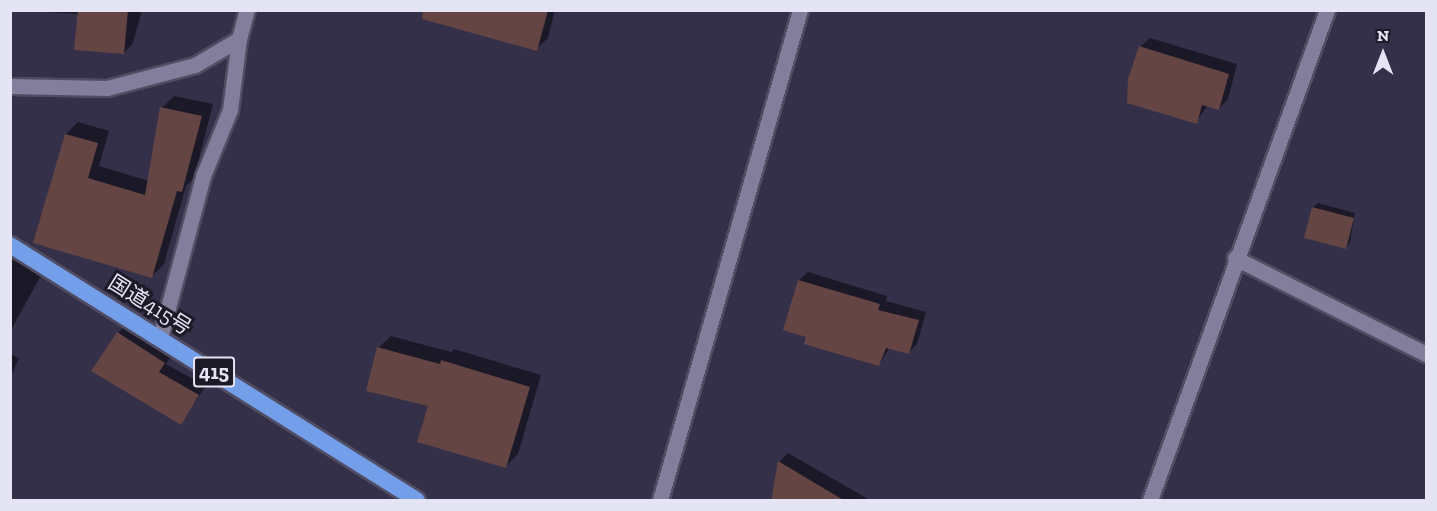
<!DOCTYPE html>
<meta charset="utf-8">
<style>
body{margin:0}
#map{position:relative;width:1437px;height:511px;overflow:hidden;background:#34304a;font-family:"Zilla Slab","Noto Sans JP",serif}
div>[style]{position:absolute}
[style*='--x']{left:calc(var(--x)*1px);top:calc(var(--y)*1px);width:calc(var(--w)*1px);rotate:calc(var(--a)*1deg)}
.shadow>*{inset:0;background:#0007}
.building>*{inset:0;background:#654544}
.roads{filter:drop-shadow(2px 0 #504c62) drop-shadow(-2px 0 #504c62) drop-shadow(0 2px #504c62) drop-shadow(0 -2px #504c62)}
.service>*{height:15px;margin:-7.5px;padding:0 7.5px;transform-origin:7.5px;border-radius:7.5px;background:#827e9c}
.minor>*{height:15px;margin:-7.5px;padding:0 7.5px;transform-origin:7.5px;border-radius:7.5px;background:#827e9c}
.trunk>*{height:16px;margin:-8px;padding:0 8px;transform-origin:8px;border-radius:8px;background:#729eea}
span{translate:-50% -50%;white-space:nowrap;text-align:center;line-height:1.15;-webkit-text-stroke:6px #1b1a26;paint-order:stroke}
.shield-label span{padding:2px 4px;background:#1b1a26;border:2px solid;border-radius:4px;-webkit-text-stroke-width:0}
.shield-label{font-size:20px;color:#e5e4f5;font-weight:700}
.street-label{font-size:21px;color:#e5e4f5}
.frame{position:absolute;inset:0;border:12px solid #e5e4f5;pointer-events:none}
.north{position:absolute;left:1353px;top:24px;width:60px;height:60px;-webkit-text-stroke:4px #1b1a26;paint-order:stroke;rotate:0deg;font-size:16px;font-weight:700;line-height:24px;text-align:center;color:#e5e4f5}
.north::after{content:'';display:block;margin:auto;width:21px;height:27px;background:#e5e4f5;clip-path:polygon(50% 0,100% 100%,50% 72%,0 100%)}
</style>
<div id="map">
<div class="shadow">
<i style="clip-path:polygon(11px 10px,142px 10px,133px 43px,124px 53px,79px 14px)"></i>
<i style="clip-path:polygon(478px 10px,555px 10px,548px 38px,536px 49px)"></i>
<i style="clip-path:polygon(1150px 38px,1237px 64px,1228px 99px,1219px 109px,1208px 105px,1196px 122px,1140px 47px)"></i>
<i style="clip-path:polygon(174px 96px,213px 104px,194px 178px,186px 186px,164px 264px,152px 276px,35px 242px,66px 134px,78px 122px,109px 131px,99px 166px,149px 181px,162px 108px)"></i>
<i style="clip-path:polygon(1318px 203px,1355px 213px,1350px 242px,1346px 247px,1313px 207px)"></i>
<i style="clip-path:polygon(10px 252px,44px 270px,10px 332px)"></i>
<i style="clip-path:polygon(808px 272px,887px 296px,886px 301px,926px 312px,917px 344px,909px 352px,890px 347px,879px 365px,808px 336px,799px 280px)"></i>
<i style="clip-path:polygon(126px 325px,172px 355px,166px 364px,206px 386px,181px 423px,118px 333px)"></i>
<i style="clip-path:polygon(391px 336px,451px 352px,454px 349px,541px 375px,518px 454px,506px 466px,430px 405px,378px 348px)"></i>
<i style="clip-path:polygon(10px 354px,19px 358px,10px 378px)"></i>
<i style="clip-path:polygon(788px 453px,870px 500px,772px 500px,779px 462px)"></i>
</div>
<div class="building">
<i style="clip-path:polygon(78px 10px,128px 10px,124px 54px,74px 50px)"></i>
<i style="clip-path:polygon(423px 10px,548px 10px,537px 51px,422px 19px)"></i>
<i style="clip-path:polygon(1139px 46px,1229px 74px,1219px 110px,1202px 105px,1197px 124px,1127px 103px,1128px 79px)"></i>
<i style="clip-path:polygon(160px 107px,202px 116px,182px 192px,177px 191px,152px 278px,33px 243px,65px 134px,98px 143px,88px 178px,145px 195px)"></i>
<i style="clip-path:polygon(1312px 207px,1354px 218px,1346px 249px,1304px 238px)"></i>
<i style="clip-path:polygon(798px 280px,880px 304px,878px 310px,919px 320px,909px 354px,886px 348px,879px 366px,804px 344px,806px 337px,783px 330px)"></i>
<i style="clip-path:polygon(117px 332px,165px 363px,159px 372px,199px 395px,181px 425px,91px 371px)"></i>
<i style="clip-path:polygon(377px 347px,440px 364px,441px 360px,530px 387px,506px 468px,417px 442px,428px 406px,366px 391px)"></i>
<i style="clip-path:polygon(778px 461px,845px 501px,771px 501px)"></i>
</div>
<div class="roads">
<div class="service">
<i style="--x:160;--y:338;--w:168;--a:-75.1"></i>
<i style="--x:203;--y:176;--w:71;--a:-67.8"></i>
<i style="--x:230;--y:110;--w:72;--a:-82.8"></i>
<i style="--x:239;--y:39;--w:30;--a:-75"></i>
</div>
<div class="minor">
<i style="--x:10;--y:86;--w:97;--a:1.2"></i>
<i style="--x:107;--y:88;--w:91;--a:-14.6"></i>
<i style="--x:195;--y:65;--w:51;--a:-30.6"></i>
<i style="--x:1235;--y:258;--w:214;--a:26.7"></i>
<i style="--x:660;--y:500;--w:510;--a:-74.05"></i>
<i style="--x:1150;--y:500;--w:521;--a:-70.14"></i>
</div>
<div class="trunk">
<i style="--x:10;--y:245;--w:480;--a:32.1"></i>
</div>
</div>
<div class="shield-label">
<span style="left:214px;top:372px">415</span>
</div>
<div class="street-label">
<span style="left:150px;top:305px;rotate:32deg">国道415号</span>
</div>
<div class="frame"></div>
<div class="north">N</div>
</div>
